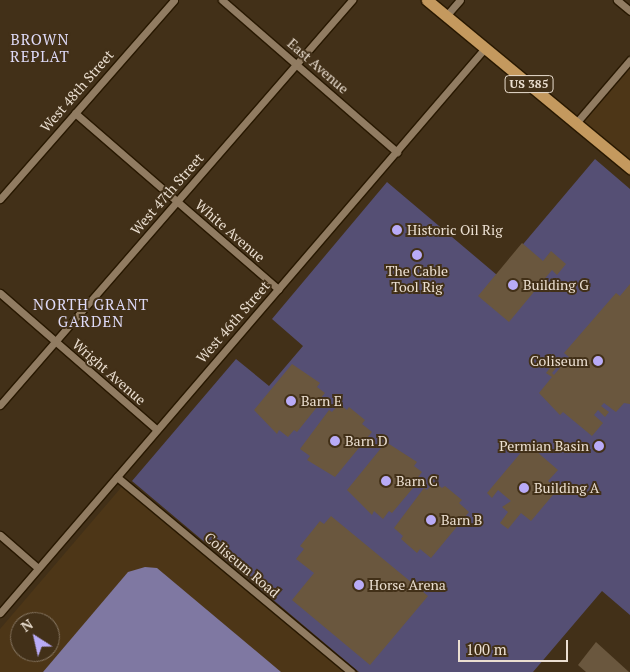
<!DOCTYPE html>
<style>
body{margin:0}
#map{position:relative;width:630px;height:672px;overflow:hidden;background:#423018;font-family:"PT Serif",serif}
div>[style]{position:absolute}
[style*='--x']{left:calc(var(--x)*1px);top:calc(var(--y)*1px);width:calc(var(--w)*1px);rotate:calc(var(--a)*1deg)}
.built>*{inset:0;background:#4d3617}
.green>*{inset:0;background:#554f74}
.water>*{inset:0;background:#7f78a2}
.building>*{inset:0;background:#6a573e}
.roads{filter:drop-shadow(1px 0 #281801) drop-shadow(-1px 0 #281801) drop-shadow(0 1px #281801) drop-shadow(0 -1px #281801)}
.street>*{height:7px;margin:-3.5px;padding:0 3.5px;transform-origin:3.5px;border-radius:3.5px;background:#917c62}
.primary>*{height:11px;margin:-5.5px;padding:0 5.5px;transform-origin:5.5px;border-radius:5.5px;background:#c4995e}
.dots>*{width:14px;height:14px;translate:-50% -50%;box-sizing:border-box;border:2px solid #423018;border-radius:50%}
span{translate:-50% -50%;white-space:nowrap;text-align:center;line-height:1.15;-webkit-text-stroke:4px #423018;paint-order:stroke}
.shield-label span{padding:1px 4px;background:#423018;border:1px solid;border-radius:4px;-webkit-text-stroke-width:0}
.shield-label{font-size:12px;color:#ebdfd1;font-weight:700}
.street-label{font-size:14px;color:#ebdfd1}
.poi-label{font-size:14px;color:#ebdfd1}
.left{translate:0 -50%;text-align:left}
.right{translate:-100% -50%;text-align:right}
.neighbourhood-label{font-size:15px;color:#dedaf7;letter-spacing:1px}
.north{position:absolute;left:10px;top:612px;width:50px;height:50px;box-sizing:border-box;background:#423018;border:1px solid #867662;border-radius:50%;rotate:325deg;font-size:14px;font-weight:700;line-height:20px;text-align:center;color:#ebdfd1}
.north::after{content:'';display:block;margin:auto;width:18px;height:22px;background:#b9abf7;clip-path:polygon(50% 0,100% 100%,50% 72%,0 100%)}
.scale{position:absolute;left:458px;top:640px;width:110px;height:22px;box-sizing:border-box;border:2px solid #ebdfd1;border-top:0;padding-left:6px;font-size:15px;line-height:18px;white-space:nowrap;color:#ebdfd1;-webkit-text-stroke:4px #423018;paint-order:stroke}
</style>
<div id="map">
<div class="built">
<i style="clip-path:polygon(630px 59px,630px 168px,576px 123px)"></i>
<i style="clip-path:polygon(evenodd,125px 483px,352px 672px,0 672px,0 629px,125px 483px,20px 622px,50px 622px,50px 652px,20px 652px,20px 622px)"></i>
</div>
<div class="green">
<i style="clip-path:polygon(595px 159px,630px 189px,630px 615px,602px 591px,533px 672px,359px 672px,132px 481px,236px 359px,269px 386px,303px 346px,272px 319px,387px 182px,497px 275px)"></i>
</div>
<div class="water">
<i style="clip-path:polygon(145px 567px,157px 568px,281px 672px,43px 672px,128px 572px)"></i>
</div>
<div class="building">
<i style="clip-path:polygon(522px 243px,543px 261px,551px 251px,566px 264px,557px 275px,552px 270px,509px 322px,478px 296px)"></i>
<i style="clip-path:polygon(630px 284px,630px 404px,624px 403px,616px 412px,604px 403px,601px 406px,609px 412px,605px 417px,598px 410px,594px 415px,603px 423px,592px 436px,563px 412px,560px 415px,557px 412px,539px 393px,552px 377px,546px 373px,553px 364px,557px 367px,552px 373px,554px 375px,569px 357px,564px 353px,616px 293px,620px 296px)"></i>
<i style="clip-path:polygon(292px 364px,320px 383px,317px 387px,325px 393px,319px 400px,321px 402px,297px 432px,294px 430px,288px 437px,279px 430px,277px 434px,254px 410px)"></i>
<i style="clip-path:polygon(339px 404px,347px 410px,349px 407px,365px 420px,362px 424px,372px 432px,335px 477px,307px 460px,310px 456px,300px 449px,329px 410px,332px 412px)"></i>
<i style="clip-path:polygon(386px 442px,417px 462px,414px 466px,422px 472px,416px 480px,418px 482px,392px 513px,389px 511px,383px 519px,374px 511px,372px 515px,347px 490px)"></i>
<i style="clip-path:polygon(528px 444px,558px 470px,548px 481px,558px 489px,531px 521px,521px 513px,508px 529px,500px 523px,508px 512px,502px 507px,511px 501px,498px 490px,492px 498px,487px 493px)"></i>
<i style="clip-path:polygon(434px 482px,442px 488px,445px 486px,462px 500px,459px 503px,469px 512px,431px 558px,420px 549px,417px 553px,401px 539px,403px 536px,394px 528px,424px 488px,427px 490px)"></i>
<i style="clip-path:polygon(331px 516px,428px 596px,370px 665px,292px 600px,314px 573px,296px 559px,304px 549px,300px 546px,320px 521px,324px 524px)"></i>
<i style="clip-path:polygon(596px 642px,629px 672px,586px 672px,578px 665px)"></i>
</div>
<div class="roads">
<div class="street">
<i style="--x:222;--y:0;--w:232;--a:41"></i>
<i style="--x:617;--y:0;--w:17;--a:40"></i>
<i style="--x:446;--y:16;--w:21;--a:-49"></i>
<i style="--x:75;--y:113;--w:269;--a:40.9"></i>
<i style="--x:576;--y:123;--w:83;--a:-49.4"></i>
<i style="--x:0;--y:199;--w:264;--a:-48.8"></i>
<i style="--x:0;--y:293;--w:208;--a:41.1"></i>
<i style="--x:0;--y:405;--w:537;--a:-49"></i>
<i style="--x:117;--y:477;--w:305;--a:39.8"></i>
<i style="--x:0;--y:535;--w:50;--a:41"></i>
<i style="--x:0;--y:613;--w:745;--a:-49.36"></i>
</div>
<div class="primary">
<i style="--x:427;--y:0;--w:264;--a:39.6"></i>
</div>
</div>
<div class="dots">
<i style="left:397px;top:230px;background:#b9abf7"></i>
<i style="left:417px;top:255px;background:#b9abf7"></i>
<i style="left:513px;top:285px;background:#b9abf7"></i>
<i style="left:598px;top:361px;background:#b9abf7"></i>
<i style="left:291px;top:401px;background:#b9abf7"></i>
<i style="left:335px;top:441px;background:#b9abf7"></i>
<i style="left:599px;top:446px;background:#b9abf7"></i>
<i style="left:386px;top:481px;background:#b9abf7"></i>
<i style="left:524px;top:488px;background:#b9abf7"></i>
<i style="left:431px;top:520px;background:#b9abf7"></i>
<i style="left:359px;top:585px;background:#b9abf7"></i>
</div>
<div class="shield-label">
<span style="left:529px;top:84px">US 385</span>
</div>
<div class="street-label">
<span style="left:318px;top:66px;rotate:41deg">East Avenue</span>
<span style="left:77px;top:91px;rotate:-49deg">West 48th Street</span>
<span style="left:167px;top:194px;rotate:-49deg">West 47th Street</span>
<span style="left:230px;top:231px;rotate:41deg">White Avenue</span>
<span style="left:233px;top:322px;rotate:-49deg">West 46th Street</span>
<span style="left:109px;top:372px;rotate:41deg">Wright Avenue</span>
<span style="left:242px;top:565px;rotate:40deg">Coliseum Road</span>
</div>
<div class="poi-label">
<span class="left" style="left:407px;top:230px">Historic Oil Rig</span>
<span style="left:417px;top:279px">The Cable<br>Tool Rig</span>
<span class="left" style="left:523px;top:285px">Building G</span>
<span class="right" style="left:588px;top:361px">Coliseum</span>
<span class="left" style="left:301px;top:401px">Barn E</span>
<span class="left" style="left:345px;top:441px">Barn D</span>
<span class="right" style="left:589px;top:446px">Permian Basin</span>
<span class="left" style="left:396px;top:481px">Barn C</span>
<span class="left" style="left:534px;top:488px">Building A</span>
<span class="left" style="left:441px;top:520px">Barn B</span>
<span class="left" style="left:369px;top:585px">Horse Arena</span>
</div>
<div class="neighbourhood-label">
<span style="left:40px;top:48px">BROWN<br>REPLAT</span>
<span style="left:91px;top:313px">NORTH GRANT<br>GARDEN</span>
</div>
<div class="north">N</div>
<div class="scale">100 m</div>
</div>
